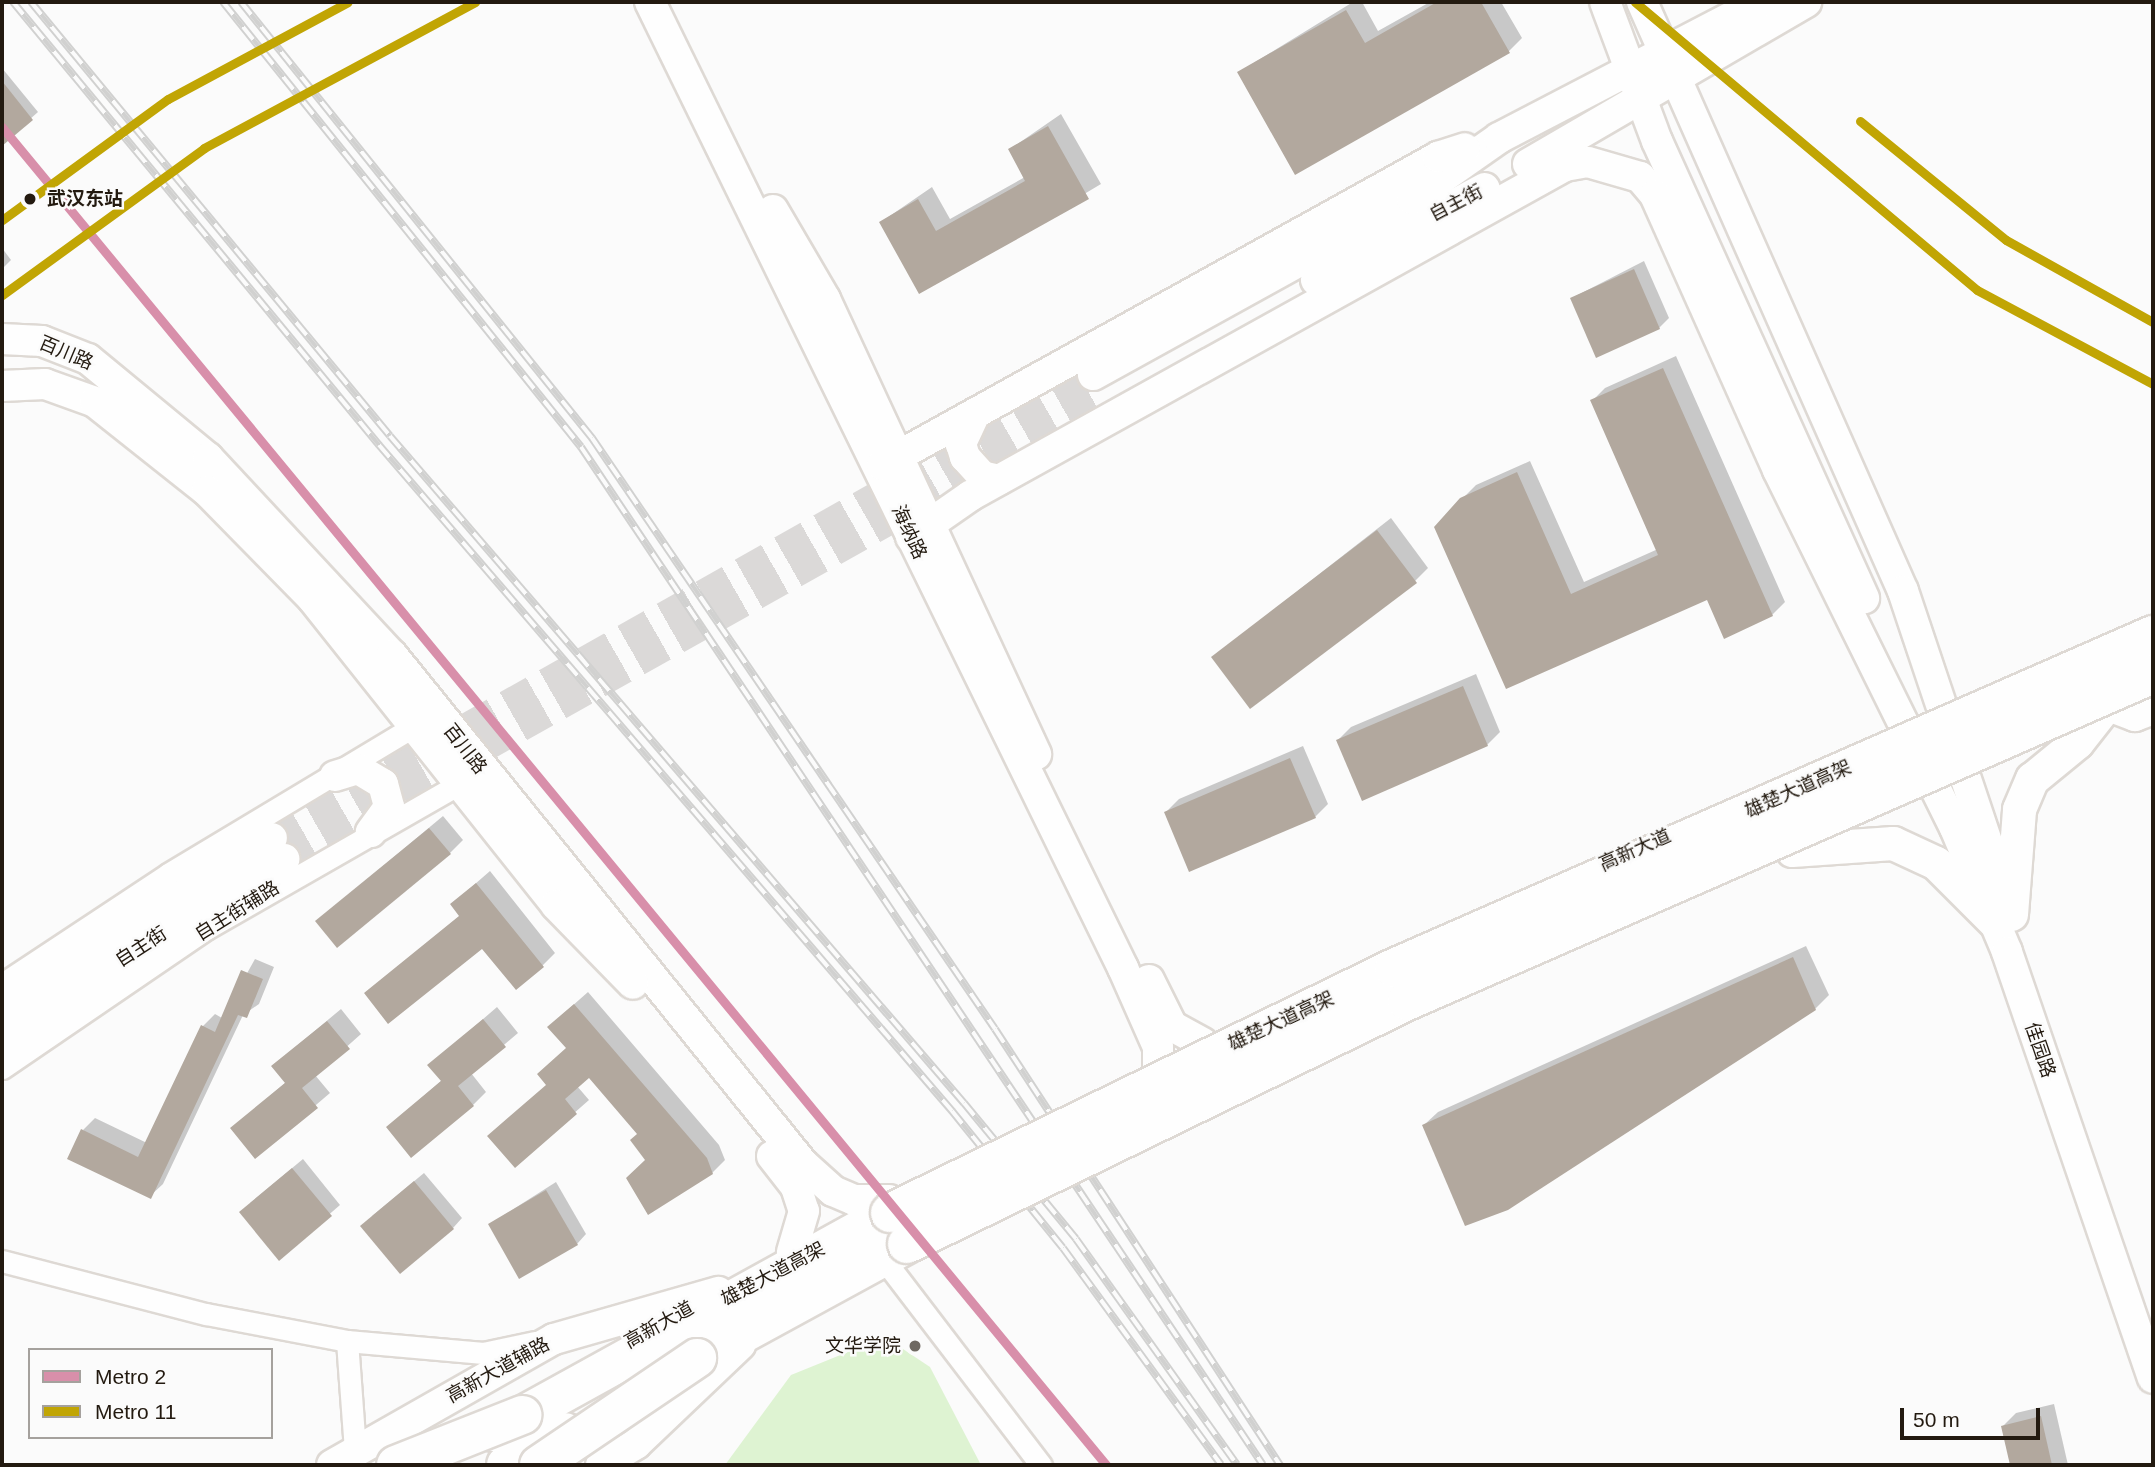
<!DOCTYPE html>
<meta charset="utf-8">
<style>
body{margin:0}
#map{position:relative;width:2155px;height:1467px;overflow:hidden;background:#fbfbfb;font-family:Arial,"Noto Sans SC",sans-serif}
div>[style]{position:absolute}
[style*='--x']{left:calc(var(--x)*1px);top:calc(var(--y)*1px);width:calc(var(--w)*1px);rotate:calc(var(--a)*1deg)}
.green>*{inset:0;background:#def3d2}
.shadow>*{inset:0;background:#0003}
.building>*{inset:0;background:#b2a89e}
.secondary-tunnel>*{height:30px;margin-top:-15px;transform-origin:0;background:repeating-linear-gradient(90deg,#dbd9d8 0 30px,transparent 0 45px)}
.roads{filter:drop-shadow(2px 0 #ded9d4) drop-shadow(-2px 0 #ded9d4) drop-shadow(0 2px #ded9d4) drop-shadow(0 -2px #ded9d4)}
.street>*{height:21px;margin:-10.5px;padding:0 10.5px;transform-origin:10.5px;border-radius:10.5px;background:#fefefe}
.secondary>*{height:30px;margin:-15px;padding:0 15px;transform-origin:15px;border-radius:15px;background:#fefefe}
.primary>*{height:33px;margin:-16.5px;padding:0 16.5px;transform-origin:16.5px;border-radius:16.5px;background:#fefefe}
.highway>*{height:38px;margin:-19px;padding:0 19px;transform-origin:19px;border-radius:19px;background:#fefefe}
.rail>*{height:8px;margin-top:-4px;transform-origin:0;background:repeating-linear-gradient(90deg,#fbfbfb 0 16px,#d1d1d0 0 32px);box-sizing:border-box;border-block:2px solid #d1d1d0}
.bridges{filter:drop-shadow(2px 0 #ded9d4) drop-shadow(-2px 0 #ded9d4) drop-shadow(0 2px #ded9d4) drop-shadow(0 -2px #ded9d4)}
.highway-bridge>*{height:38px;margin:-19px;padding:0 19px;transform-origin:19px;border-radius:19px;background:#fefefe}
.metro-1>*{height:9px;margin:-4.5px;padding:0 4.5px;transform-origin:4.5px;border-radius:4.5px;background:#d88faa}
.metro-2>*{height:9px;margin:-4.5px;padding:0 4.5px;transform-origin:4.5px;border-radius:4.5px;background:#c1a504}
.dots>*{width:19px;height:19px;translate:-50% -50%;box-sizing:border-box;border:4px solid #fbfbfb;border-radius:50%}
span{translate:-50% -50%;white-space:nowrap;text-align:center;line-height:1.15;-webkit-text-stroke:5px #fbfbfb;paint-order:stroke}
.stop-label{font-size:19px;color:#231a10;font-weight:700}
.left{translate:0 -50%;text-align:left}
.street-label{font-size:19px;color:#231a10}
.poi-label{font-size:19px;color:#231a10}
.right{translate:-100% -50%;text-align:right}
.frame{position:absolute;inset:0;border:4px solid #231a10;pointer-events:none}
.legend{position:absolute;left:28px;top:1348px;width:245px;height:91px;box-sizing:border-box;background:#fbfbfb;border:2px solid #a5a19d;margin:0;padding:9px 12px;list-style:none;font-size:21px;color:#231a10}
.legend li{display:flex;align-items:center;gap:14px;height:35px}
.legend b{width:35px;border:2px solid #a5a19d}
.scale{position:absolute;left:1900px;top:1408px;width:140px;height:32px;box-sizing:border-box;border:4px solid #231a10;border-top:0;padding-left:9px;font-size:21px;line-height:24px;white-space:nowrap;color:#231a10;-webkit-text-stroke:5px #fbfbfb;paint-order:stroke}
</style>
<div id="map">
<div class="green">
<i style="clip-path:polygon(885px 1337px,930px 1367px,981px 1465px,725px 1465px,791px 1375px)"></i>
</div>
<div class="shadow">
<i style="clip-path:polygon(1353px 2px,1362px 2px,1378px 31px,1430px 2px,1501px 2px,1522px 38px,1509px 51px,1239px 72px)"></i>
<i style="clip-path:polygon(2px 68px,38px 112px,2px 144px)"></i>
<i style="clip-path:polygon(1061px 114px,1101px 184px,920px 292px,881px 222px,932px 187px,950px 219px,1025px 177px,1010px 149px)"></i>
<i style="clip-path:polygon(2px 248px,11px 260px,2px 269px)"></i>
<i style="clip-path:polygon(1644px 261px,1669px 318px,1659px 328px,1572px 298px)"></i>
<i style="clip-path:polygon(1676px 356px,1785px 602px,1772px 615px,1708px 597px,1507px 687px,1462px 499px,1476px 485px,1530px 461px,1584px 582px,1658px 549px,1592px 401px,1605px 388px)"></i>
<i style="clip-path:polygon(1391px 518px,1428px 568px,1415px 581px,1213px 657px)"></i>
<i style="clip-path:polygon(1476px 674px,1500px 732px,1487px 745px,1338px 740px,1351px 727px)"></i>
<i style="clip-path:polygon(1303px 746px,1328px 804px,1315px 817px,1166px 812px,1179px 799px)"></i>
<i style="clip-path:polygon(443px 816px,463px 840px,450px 853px,317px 921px)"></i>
<i style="clip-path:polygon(490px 871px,555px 953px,542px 966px,483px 946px,366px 993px,461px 915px,452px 904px)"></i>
<i style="clip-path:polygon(1806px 946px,1829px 995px,1815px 1009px,1424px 1125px,1438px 1112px)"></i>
<i style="clip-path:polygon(255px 959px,274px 967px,259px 1004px,243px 1015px,163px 1184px,150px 1196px,83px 1130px,95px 1118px,147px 1143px,203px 1026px,215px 1014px,222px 1018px)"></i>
<i style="clip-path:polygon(588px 992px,719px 1145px,725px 1160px,712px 1173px,647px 1160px,639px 1134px,589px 1076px,577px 1086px,589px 1100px,515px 1165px,568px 1047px,563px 1014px)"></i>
<i style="clip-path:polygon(497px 1007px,518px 1033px,471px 1073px,486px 1092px,473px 1105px,388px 1127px,442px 1080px,430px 1065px)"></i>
<i style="clip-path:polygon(341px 1009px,361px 1034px,315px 1075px,330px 1093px,255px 1157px,232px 1129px,286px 1082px,287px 1054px)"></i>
<i style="clip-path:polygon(303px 1159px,340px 1205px,279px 1258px,250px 1203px)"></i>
<i style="clip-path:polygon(424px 1173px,462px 1218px,453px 1228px,372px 1216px)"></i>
<i style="clip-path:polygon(556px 1182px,586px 1234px,577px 1244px,490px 1224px)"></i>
<i style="clip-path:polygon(2054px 1404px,2068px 1465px,2012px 1465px,2003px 1426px,2016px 1413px)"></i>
</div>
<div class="building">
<i style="clip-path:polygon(1437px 2px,1481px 2px,1510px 53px,1295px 175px,1237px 72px,1346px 10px,1365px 43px)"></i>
<i style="clip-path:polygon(2px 81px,33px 120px,2px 146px)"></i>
<i style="clip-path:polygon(1048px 126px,1089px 199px,919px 294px,879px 222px,918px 199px,936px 231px,1025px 181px,1008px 149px)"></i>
<i style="clip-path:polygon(1634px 269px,1660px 329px,1596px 358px,1570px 298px)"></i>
<i style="clip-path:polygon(1663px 368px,1773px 616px,1724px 639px,1707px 600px,1506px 689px,1434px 527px,1460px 498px,1517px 472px,1571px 594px,1658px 555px,1590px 400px)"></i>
<i style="clip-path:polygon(1377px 530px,1417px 583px,1250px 709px,1211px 657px)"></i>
<i style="clip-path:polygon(1463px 686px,1488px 746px,1362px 801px,1336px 740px)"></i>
<i style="clip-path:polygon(1290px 758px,1316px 818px,1189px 872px,1164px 812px)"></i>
<i style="clip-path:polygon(429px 828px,451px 854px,337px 948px,315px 921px)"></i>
<i style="clip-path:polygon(476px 883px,544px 967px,516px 990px,482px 949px,388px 1024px,364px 993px,459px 916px,450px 904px)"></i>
<i style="clip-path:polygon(1793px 957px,1816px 1010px,1508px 1210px,1465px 1226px,1422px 1125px)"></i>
<i style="clip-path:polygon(241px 970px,263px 979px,247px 1018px,238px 1015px,151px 1199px,67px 1159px,81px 1129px,138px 1157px,201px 1025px,215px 1032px)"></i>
<i style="clip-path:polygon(574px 1004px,707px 1158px,713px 1174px,648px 1215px,626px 1178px,645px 1160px,630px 1140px,637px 1134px,589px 1078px,565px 1099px,577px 1114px,515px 1168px,487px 1136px,546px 1085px,537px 1074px,566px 1048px,547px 1027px)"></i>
<i style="clip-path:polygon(483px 1019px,506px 1047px,458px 1086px,474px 1106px,411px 1158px,386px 1127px,441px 1081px,427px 1065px)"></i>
<i style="clip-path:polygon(327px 1021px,350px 1049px,302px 1088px,318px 1108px,255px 1159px,230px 1128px,285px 1083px,271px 1066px)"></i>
<i style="clip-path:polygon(292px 1168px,332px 1216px,279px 1261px,239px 1212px)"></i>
<i style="clip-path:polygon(414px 1181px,454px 1229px,400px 1274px,360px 1226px)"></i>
<i style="clip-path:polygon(546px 1190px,578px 1245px,519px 1279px,488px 1224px)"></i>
<i style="clip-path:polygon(2041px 1416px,2052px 1465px,2010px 1465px,2001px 1426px)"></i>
</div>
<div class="secondary-tunnel">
<i style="--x:272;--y:838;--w:943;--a:-29.42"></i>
<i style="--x:284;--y:859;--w:939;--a:-29.27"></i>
</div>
<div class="roads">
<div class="street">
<i style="--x:2;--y:984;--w:199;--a:-33.5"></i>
<i style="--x:168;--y:874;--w:299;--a:-31"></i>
<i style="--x:2;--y:1068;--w:247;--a:-34.3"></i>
<i style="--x:206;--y:929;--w:304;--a:-29.8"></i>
<i style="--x:2;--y:1261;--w:211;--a:14.6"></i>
<i style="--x:206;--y:1314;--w:144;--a:10.8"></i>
<i style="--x:347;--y:1341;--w:137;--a:5"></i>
<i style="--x:483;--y:1353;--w:53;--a:-11.9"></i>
<i style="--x:888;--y:1265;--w:252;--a:52.6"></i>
<i style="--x:347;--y:1341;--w:110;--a:85.8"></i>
</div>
<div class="secondary">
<i style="--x:650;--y:2;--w:1076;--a:63.91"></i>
<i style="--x:1123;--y:968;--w:86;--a:66.1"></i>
<i style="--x:1158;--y:1047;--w:17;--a:90"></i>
<i style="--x:1605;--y:2;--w:148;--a:69.5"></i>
<i style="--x:1657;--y:141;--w:502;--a:65.63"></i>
<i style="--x:1642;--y:2;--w:644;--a:66.1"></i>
<i style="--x:1903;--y:591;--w:341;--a:71.5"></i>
<i style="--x:1528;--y:164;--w:322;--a:-30.2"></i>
<i style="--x:773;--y:210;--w:103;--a:59.7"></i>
<i style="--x:825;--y:299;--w:502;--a:65.12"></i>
<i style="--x:1316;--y:280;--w:192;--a:-28.6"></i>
<i style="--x:2;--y:339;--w:40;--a:2.9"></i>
<i style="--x:42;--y:341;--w:49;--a:21.4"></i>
<i style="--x:88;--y:359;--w:156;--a:39.5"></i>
<i style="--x:208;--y:458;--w:270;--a:47"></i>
<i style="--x:392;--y:655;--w:654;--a:51.08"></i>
<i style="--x:803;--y:1164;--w:40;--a:42"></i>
<i style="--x:833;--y:1191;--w:23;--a:23"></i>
<i style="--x:854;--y:1200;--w:35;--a:0"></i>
<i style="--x:1093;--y:375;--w:364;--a:-28.9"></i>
<i style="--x:1412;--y:199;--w:106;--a:-35"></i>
<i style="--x:1499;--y:138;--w:294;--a:-27.5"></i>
<i style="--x:2;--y:386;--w:43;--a:-2.7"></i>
<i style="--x:45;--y:384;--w:53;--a:19.8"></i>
<i style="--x:95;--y:402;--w:143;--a:38.5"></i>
<i style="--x:207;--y:491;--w:150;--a:45.5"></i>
<i style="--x:312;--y:598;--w:392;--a:51.5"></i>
<i style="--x:556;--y:905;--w:110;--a:45.7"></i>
<i style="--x:973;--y:418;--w:29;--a:115"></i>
<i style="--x:961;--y:444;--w:14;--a:73"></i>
<i style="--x:965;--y:457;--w:25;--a:48"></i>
<i style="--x:982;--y:476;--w:17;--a:13"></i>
<i style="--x:882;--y:465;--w:636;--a:-28.98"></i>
<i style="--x:1438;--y:157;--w:28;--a:-18"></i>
<i style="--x:911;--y:537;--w:72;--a:-34.8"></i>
<i style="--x:970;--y:496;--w:680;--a:-29.01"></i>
<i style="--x:1565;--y:166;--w:23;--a:-10"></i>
<i style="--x:1588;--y:162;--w:54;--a:16.1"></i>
<i style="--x:1640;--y:177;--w:23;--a:50"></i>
<i style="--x:1655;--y:195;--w:301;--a:65.9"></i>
<i style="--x:1778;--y:470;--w:399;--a:63.7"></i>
<i style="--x:1955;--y:828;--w:134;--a:67.2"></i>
<i style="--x:2007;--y:952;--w:450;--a:71.1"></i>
<i style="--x:2106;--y:705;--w:31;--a:21"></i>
<i style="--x:2135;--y:716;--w:19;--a:-21"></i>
<i style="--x:335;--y:776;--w:24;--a:-17"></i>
<i style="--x:358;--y:769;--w:29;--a:31"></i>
<i style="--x:383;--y:784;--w:24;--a:75"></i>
<i style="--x:389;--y:807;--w:31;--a:126"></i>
<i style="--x:1149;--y:980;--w:51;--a:63.4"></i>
<i style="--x:1172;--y:1026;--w:35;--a:29"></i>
<i style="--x:2;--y:1010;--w:320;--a:-32.5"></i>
<i style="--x:2;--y:1041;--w:336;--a:-32.8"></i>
<i style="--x:772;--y:1156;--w:39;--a:52"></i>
<i style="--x:796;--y:1187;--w:25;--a:72"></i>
<i style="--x:804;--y:1211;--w:43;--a:106.3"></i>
<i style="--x:332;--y:1465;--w:255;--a:-29.6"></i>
<i style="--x:554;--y:1339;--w:171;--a:-16"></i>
<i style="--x:601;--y:1465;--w:41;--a:-31"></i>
<i style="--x:636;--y:1444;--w:144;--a:-43.6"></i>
</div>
<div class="primary">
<i style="--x:1792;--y:850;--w:101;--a:-4"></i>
<i style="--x:1893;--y:843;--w:47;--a:24.9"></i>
<i style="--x:1936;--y:863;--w:82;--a:45"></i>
<i style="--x:2011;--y:914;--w:105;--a:-85.6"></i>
<i style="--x:2019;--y:809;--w:33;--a:-67"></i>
<i style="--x:2032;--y:779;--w:58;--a:-39.4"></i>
<i style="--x:2077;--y:742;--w:47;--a:-51.9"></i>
</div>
<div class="highway">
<i style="--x:667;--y:1375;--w:273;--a:-28.6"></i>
<i style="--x:493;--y:1432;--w:453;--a:-28.9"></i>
<i style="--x:506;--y:1465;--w:68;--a:-28.8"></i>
</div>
</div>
<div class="rail">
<i style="--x:13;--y:2;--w:575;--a:50.44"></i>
<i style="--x:379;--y:445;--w:879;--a:49.29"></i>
<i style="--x:952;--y:1111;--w:176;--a:51"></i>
<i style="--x:1063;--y:1248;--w:268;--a:53.9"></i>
<i style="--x:31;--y:2;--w:563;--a:50.4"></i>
<i style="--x:390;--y:436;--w:880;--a:49.29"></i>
<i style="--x:964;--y:1103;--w:176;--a:50.5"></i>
<i style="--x:1076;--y:1239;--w:277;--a:54.5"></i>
<i style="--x:223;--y:2;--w:571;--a:51.18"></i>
<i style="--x:581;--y:447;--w:1225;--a:56.18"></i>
<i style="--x:241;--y:2;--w:560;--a:51.16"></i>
<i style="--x:592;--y:438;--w:715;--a:55.71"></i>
<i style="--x:995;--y:1029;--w:521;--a:56.83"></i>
</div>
<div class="bridges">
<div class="highway-bridge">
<i style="--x:890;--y:1213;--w:560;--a:-25.92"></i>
<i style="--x:1394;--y:968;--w:829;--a:-23.69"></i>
<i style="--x:907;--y:1244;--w:556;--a:-25.92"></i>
<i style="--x:1407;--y:1001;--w:815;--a:-23.67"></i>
<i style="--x:396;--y:1465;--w:136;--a:-21.6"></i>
<i style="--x:539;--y:1465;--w:191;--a:-34.1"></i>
</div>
</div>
<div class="metro-1">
<i style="--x:2;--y:127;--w:1735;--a:50.47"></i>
</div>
<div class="metro-2">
<i style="--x:1635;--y:2;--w:447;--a:40.1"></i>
<i style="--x:1977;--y:290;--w:200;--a:28.1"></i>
<i style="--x:1860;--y:121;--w:188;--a:39.2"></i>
<i style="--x:2006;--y:240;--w:168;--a:29.2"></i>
<i style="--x:2;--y:220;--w:205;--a:-36.1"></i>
<i style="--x:168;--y:99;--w:204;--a:-28.3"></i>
<i style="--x:2;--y:295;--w:250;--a:-36"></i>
<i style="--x:204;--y:148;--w:308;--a:-28.3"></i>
</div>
<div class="dots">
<i style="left:30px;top:199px;background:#231a10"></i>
<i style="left:915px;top:1346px;background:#6f6962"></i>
</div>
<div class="stop-label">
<span class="left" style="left:47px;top:199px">武汉东站</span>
</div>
<div class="street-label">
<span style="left:1456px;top:203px;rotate:-28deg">自主街</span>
<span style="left:66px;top:353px;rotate:23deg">百川路</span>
<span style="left:909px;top:532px;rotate:65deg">海纳路</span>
<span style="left:465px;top:749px;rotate:52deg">百川路</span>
<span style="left:1798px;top:789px;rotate:-24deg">雄楚大道高架</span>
<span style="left:1635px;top:850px;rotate:-24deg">高新大道</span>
<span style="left:237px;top:911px;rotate:-32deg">自主街辅路</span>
<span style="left:141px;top:947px;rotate:-33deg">自主街</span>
<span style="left:1281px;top:1021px;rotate:-25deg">雄楚大道高架</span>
<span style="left:2040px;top:1050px;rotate:71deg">佳园路</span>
<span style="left:773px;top:1274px;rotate:-28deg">雄楚大道高架</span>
<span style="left:659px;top:1325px;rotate:-29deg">高新大道</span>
<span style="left:498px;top:1370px;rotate:-29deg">高新大道辅路</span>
</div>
<div class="poi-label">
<span class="right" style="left:901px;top:1346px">文华学院</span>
</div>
<div class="frame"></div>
<ul class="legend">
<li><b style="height:9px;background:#d88faa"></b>Metro 2</li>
<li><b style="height:9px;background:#c1a504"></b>Metro 11</li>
</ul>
<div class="scale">50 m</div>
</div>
